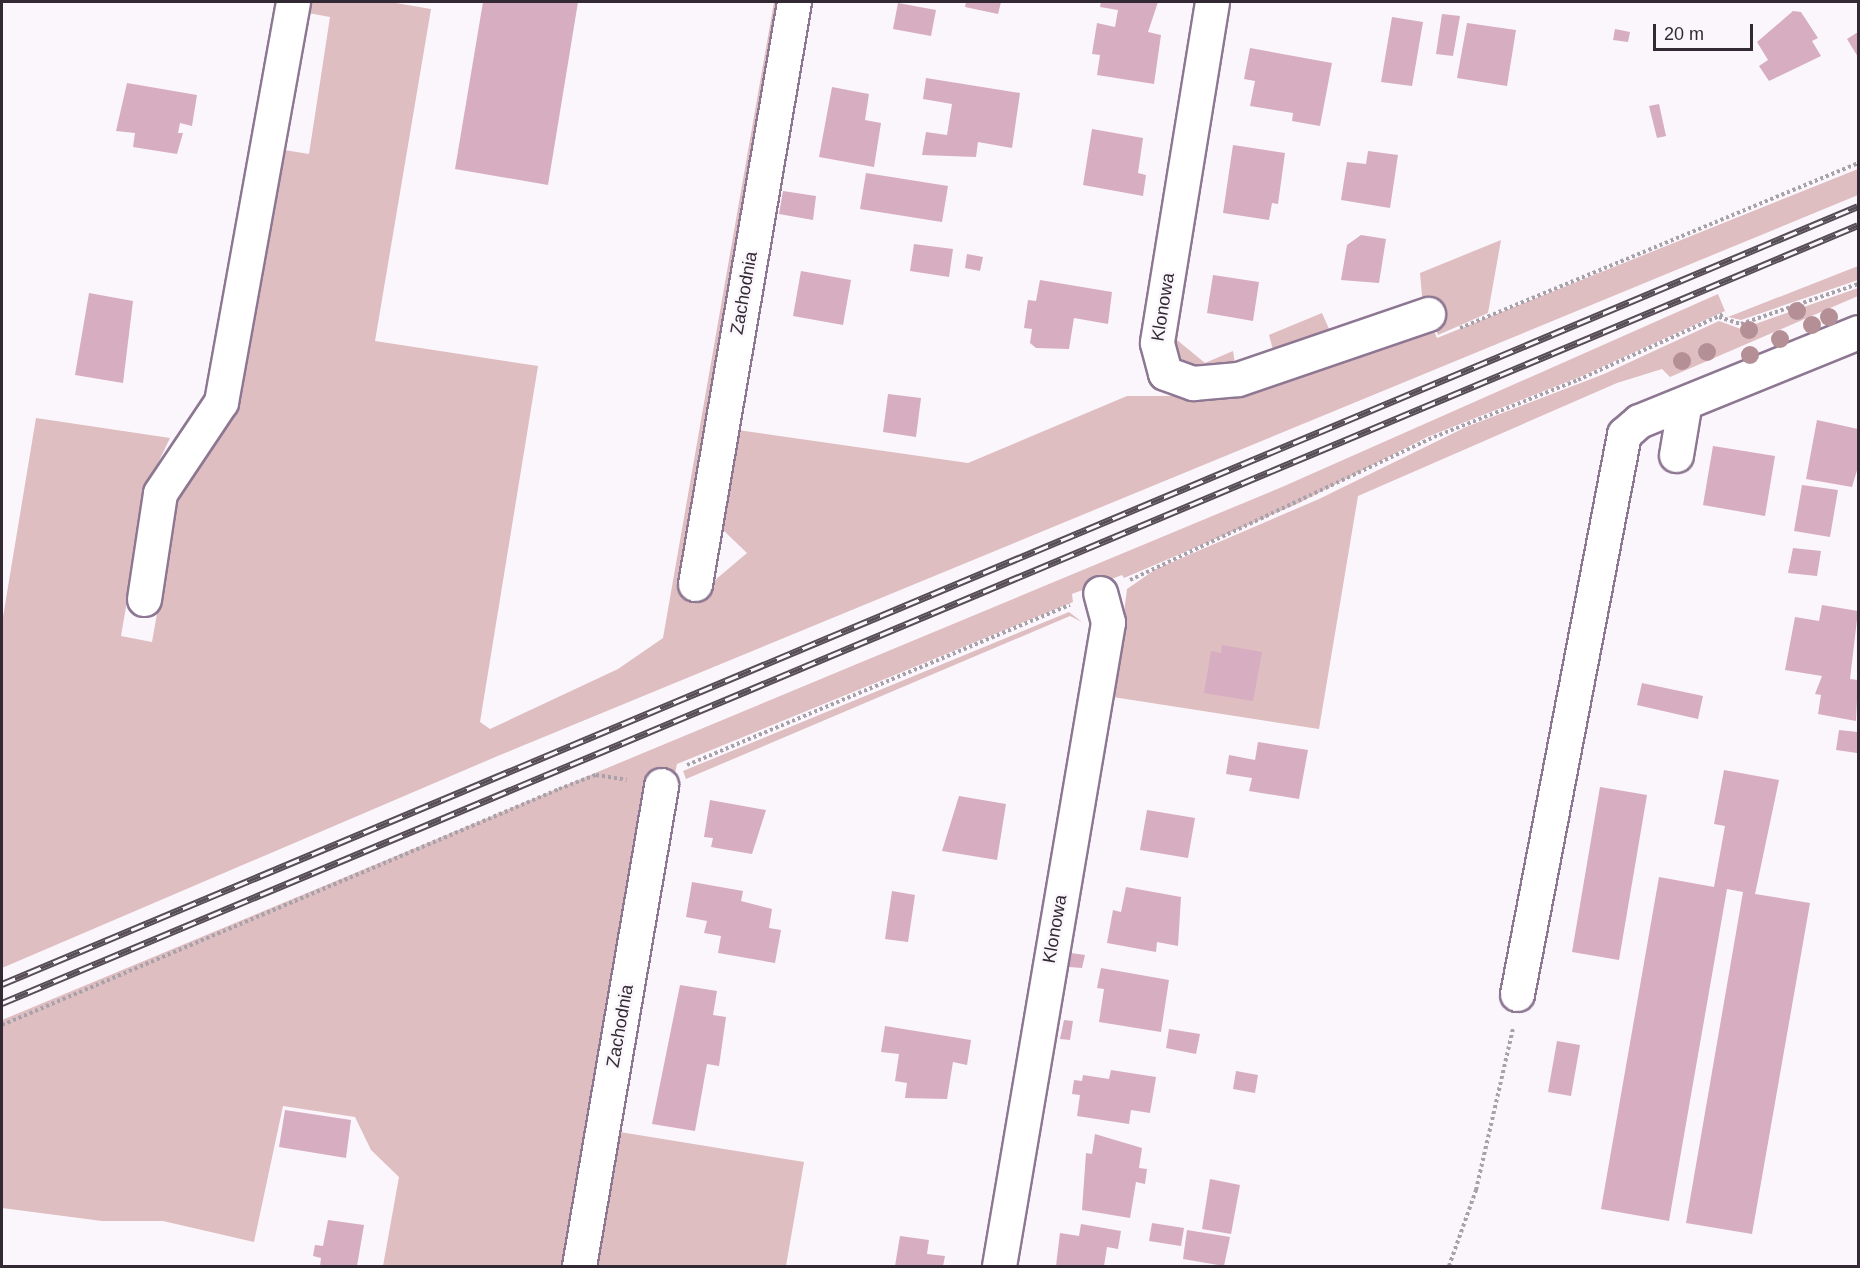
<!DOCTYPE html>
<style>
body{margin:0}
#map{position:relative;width:1860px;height:1268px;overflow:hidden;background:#fbf6fc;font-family:Helvetica,sans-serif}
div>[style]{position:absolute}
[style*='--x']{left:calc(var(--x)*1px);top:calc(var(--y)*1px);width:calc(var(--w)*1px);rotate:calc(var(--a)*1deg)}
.green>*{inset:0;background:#debec0}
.building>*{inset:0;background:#d7adc2}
.path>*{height:4px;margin-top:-2px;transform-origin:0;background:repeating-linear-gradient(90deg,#a7a1a9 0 3px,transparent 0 6px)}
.roads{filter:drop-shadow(2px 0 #8d7792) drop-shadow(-2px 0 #8d7792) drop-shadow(0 2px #8d7792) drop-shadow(0 -2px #8d7792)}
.minor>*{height:33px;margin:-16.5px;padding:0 16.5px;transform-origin:16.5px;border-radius:16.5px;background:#fff}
.rail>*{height:7px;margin-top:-3.5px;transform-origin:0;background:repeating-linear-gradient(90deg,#fbf6fc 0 14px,#564d57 0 28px);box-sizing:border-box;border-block:2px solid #564d57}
.trees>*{width:18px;height:18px;margin:-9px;border-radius:50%;background:#b49096}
span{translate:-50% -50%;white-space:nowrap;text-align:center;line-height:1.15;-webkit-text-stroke:5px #fbf6fc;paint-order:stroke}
.street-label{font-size:18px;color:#322934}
.frame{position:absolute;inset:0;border:3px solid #322934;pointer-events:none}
.scale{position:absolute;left:1653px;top:24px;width:100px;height:27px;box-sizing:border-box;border:3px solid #322934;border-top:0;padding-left:8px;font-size:18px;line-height:21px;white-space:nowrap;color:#322934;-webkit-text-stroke:4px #fbf6fc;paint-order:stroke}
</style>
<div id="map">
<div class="green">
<i style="clip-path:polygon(305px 2px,390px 2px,431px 9px,375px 341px,538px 366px,480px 722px,490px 729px,618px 669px,663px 638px,774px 2px,783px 2px,701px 592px,747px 553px,723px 530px,738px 430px,968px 463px,1127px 396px,1207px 396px,1430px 322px,1437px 338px,1858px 169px,1858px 195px,500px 755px,2px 968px,2px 623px,36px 418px,170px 438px,147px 486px,121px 636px,152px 642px,178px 494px,278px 149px,309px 154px,330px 17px,303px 12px)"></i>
<i style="clip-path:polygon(1206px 157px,1177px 340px,1205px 363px,1233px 351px,1236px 370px,1207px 373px,1184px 363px,1173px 347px,1197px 159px)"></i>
<i style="clip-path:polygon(1501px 240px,1488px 313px,1438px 335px,1428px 306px,1423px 307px,1420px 273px)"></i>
<i style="clip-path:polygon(1858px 266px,1858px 280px,1741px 320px,1728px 317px)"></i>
<i style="clip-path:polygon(1858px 288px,1858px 296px,1670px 377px,1662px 369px,1617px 383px,1358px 496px,1319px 729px,1113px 697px,1127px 589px,1156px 569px,1319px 499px,1466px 427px,1604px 374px,1719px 321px,1741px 329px)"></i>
<i style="clip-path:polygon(1718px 294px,1725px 311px,1582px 376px,1427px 437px,1297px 504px,1124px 578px,1122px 575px,1072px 594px,1073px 602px,677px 764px,564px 1266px,383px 1266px,399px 1177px,371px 1150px,355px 1117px,283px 1106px,254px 1242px,163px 1221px,102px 1221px,2px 1208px,2px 1020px,1282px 487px)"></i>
<i style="clip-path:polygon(1322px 313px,1333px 338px,1275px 357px,1269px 335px)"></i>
<i style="clip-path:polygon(1069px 612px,1082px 622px,1070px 616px,686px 779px,683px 771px)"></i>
<i style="clip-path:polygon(620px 1132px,804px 1162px,786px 1266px,597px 1266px)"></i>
</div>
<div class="building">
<i style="clip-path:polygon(483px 2px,578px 2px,548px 185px,455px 169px)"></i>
<i style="clip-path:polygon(966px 2px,1001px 2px,998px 14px,965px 7px)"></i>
<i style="clip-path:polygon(1101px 2px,1158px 2px,1148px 32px,1161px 35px,1154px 84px,1097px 75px,1100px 55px,1092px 54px,1097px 23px,1115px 27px,1118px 10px,1100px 7px)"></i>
<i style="clip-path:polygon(898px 3px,936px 10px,931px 36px,893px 29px)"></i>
<i style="clip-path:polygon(1793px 11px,1801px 12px,1818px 38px,1812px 41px,1821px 56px,1769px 81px,1759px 66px,1768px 60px,1757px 42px)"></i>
<i style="clip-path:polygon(1442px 14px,1460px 16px,1453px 56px,1436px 54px)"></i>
<i style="clip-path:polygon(1392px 17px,1423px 22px,1412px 86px,1381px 82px)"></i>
<i style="clip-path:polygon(1467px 23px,1516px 30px,1507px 86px,1457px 78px)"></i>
<i style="clip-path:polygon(1615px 29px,1630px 32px,1628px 42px,1613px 40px)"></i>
<i style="clip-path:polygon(1858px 32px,1858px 57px,1847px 39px)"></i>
<i style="clip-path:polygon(1250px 48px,1332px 63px,1320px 126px,1292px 121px,1293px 113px,1250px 106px,1255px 81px,1244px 79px)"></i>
<i style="clip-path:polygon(926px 78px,1020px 93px,1012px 148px,978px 142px,976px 157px,922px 155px,926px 132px,947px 135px,952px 104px,923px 99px)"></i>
<i style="clip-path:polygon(127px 83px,197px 95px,192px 126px,180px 123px,178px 133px,183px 133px,177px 154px,133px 147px,135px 133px,116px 131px)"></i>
<i style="clip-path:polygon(832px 87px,869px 94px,865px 120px,881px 123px,874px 167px,819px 157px)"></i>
<i style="clip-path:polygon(1659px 104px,1666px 136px,1657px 138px,1649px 106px)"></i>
<i style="clip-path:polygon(1092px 129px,1143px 138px,1138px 173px,1146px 175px,1143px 196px,1083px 185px)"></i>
<i style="clip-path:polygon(1233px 145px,1285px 153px,1278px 204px,1272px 203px,1269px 220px,1223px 213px)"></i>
<i style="clip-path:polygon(1368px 151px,1398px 155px,1390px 208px,1341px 200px,1347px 162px,1366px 164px)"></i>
<i style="clip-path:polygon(866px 173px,948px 186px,942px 222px,860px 209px)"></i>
<i style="clip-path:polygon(783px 191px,816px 196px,813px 220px,779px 214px)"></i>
<i style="clip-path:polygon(1361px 235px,1386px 239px,1379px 283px,1341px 280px,1347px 245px)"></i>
<i style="clip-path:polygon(914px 244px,953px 249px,949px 277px,910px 271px)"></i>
<i style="clip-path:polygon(967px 254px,983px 257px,980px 271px,965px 268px)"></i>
<i style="clip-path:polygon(801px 271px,851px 280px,843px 325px,793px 316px)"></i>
<i style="clip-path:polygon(1213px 275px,1259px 282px,1253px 321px,1207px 313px)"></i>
<i style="clip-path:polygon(1040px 280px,1112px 292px,1108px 324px,1074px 318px,1069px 349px,1036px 348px,1030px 343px,1032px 329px,1024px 328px,1028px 300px,1036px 301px)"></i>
<i style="clip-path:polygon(89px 293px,133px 301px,123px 383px,75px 375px)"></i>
<i style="clip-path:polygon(888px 394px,921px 398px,916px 437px,883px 432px)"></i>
<i style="clip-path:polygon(1817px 420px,1858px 429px,1858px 467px,1852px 487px,1806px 479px)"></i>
<i style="clip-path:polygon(1713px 446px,1775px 456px,1765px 516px,1703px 505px)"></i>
<i style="clip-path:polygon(1802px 485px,1838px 490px,1830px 537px,1794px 531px)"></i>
<i style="clip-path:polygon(1793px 548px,1821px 551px,1817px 576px,1788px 573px)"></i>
<i style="clip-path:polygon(1822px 605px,1858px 611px,1850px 679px,1858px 680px,1856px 721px,1818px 714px,1821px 695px,1815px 694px,1822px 676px,1785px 670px,1795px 617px,1819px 621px)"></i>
<i style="clip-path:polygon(1222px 645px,1262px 652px,1253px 701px,1204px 693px,1211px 651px,1221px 653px)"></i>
<i style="clip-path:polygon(1642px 683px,1703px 696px,1698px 719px,1637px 705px)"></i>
<i style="clip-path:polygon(1839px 730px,1858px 732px,1857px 753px,1836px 750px)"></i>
<i style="clip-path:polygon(1258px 742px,1308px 750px,1299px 799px,1249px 791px,1252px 778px,1226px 774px,1229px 755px,1255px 760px)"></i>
<i style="clip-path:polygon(1724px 770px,1779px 780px,1755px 894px,1810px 903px,1752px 1234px,1686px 1223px,1743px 892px,1727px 889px,1669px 1221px,1601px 1209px,1659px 877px,1714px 887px,1725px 826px,1714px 824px)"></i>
<i style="clip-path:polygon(1600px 787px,1647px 795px,1619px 960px,1572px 952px)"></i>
<i style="clip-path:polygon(959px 796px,1006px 804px,997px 860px,942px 851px)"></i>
<i style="clip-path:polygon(710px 800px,766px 810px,752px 854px,711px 847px,713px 838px,704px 837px)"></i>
<i style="clip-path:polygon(1147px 810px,1195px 818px,1188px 858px,1140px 850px)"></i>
<i style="clip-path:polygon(692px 882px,743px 891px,741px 901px,772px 909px,769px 928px,781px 930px,775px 963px,718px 953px,721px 936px,704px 933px,707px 921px,686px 917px)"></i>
<i style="clip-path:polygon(1126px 887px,1181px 897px,1178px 946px,1157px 942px,1156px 952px,1107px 943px,1113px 910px,1121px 912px)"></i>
<i style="clip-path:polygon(892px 891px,915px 895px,908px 942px,885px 939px)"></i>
<i style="clip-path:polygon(1071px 953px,1085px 955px,1082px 968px,1069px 967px)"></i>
<i style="clip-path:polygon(1101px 968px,1169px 980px,1161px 1032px,1099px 1022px,1104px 989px,1097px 988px)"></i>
<i style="clip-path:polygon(680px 985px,717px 991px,713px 1015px,726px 1017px,719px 1066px,707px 1064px,695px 1131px,652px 1124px)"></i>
<i style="clip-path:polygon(1064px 1020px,1073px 1021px,1070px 1040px,1060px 1039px)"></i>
<i style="clip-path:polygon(885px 1026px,971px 1040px,967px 1065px,953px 1062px,947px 1099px,905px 1098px,907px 1083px,895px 1081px,899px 1054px,881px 1052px)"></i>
<i style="clip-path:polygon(1169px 1029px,1200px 1034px,1196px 1054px,1166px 1048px)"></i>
<i style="clip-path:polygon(1557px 1041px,1580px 1045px,1571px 1096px,1548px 1092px)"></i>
<i style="clip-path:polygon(1111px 1070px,1156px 1077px,1150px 1113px,1131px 1110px,1129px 1124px,1077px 1116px,1080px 1095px,1072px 1094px,1074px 1080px,1082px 1081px,1083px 1075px,1109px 1079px)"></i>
<i style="clip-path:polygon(1236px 1071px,1258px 1075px,1255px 1093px,1233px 1089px)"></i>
<i style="clip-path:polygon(285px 1110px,351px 1120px,346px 1158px,279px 1147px)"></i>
<i style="clip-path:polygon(1095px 1134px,1142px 1148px,1139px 1168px,1147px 1169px,1145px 1184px,1136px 1182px,1130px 1218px,1082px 1210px,1086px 1153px,1092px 1154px)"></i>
<i style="clip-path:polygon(1210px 1179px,1240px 1185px,1231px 1234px,1202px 1229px)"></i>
<i style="clip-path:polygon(328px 1220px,364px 1225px,357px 1266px,320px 1266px,321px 1258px,313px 1256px,315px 1245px,323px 1246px)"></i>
<i style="clip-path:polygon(1152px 1223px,1184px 1228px,1181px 1246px,1149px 1241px)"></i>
<i style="clip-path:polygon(1081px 1224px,1121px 1231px,1118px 1249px,1107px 1247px,1104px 1266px,1056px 1266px,1060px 1233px,1079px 1236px)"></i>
<i style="clip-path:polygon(1187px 1230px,1230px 1237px,1224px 1266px,1183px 1259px)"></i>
<i style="clip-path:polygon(900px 1236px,929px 1240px,927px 1254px,945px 1256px,943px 1266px,895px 1266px)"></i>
</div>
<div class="path">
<i style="--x:1719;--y:317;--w:23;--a:18"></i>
<i style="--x:1741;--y:324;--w:124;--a:-18.9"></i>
<i style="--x:1460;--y:328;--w:431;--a:-22.5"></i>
<i style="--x:1130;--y:580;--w:336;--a:-25.2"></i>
<i style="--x:1434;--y:437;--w:155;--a:-21.6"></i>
<i style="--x:1578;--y:380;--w:162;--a:-24.4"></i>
<i style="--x:687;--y:765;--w:415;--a:-22.7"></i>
<i style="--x:2;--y:1025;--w:605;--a:-22.96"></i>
<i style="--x:559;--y:789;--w:40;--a:-21"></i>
<i style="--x:596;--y:775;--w:31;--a:9"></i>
<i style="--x:1449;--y:1266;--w:81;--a:-70.4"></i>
<i style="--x:1476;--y:1190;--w:166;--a:-77.1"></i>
</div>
<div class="roads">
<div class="minor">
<i style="--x:1212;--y:2;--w:345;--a:99.2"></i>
<i style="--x:1157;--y:343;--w:31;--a:75"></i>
<i style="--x:1165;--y:373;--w:30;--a:20"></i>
<i style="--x:1193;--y:383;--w:45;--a:-5.1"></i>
<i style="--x:1238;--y:379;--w:201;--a:-18.9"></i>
<i style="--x:1676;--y:455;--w:49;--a:-80.5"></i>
<i style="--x:695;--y:584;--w:590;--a:-80.35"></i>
<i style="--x:144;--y:599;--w:107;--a:-81.4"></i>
<i style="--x:160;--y:493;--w:110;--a:-56.2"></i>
<i style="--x:221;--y:402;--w:406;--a:-79.8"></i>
<i style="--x:1517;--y:994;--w:570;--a:-79.18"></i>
<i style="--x:1624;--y:434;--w:20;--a:-41"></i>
<i style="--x:1639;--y:421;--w:236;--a:-22.1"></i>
<i style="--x:579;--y:1266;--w:488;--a:-80.3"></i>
<i style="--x:999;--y:1266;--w:653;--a:-80.39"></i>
<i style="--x:1108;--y:622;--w:30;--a:-105"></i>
</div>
</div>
<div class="rail">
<i style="--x:2;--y:984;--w:2012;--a:-22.74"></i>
<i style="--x:2;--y:1003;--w:2012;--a:-22.74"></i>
</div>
<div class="trees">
<i style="left:1797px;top:311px"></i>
<i style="left:1829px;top:317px"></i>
<i style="left:1812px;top:325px"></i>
<i style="left:1749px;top:330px"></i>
<i style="left:1780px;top:339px"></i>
<i style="left:1707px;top:352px"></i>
<i style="left:1750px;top:355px"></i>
<i style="left:1682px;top:361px"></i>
</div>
<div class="street-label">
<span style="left:744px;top:293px;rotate:-80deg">Zachodnia</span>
<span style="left:1163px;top:307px;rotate:-81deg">Klonowa</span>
<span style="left:1055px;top:929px;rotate:-80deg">Klonowa</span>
<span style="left:620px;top:1026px;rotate:-80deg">Zachodnia</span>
</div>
<div class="frame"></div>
<div class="scale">20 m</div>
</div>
